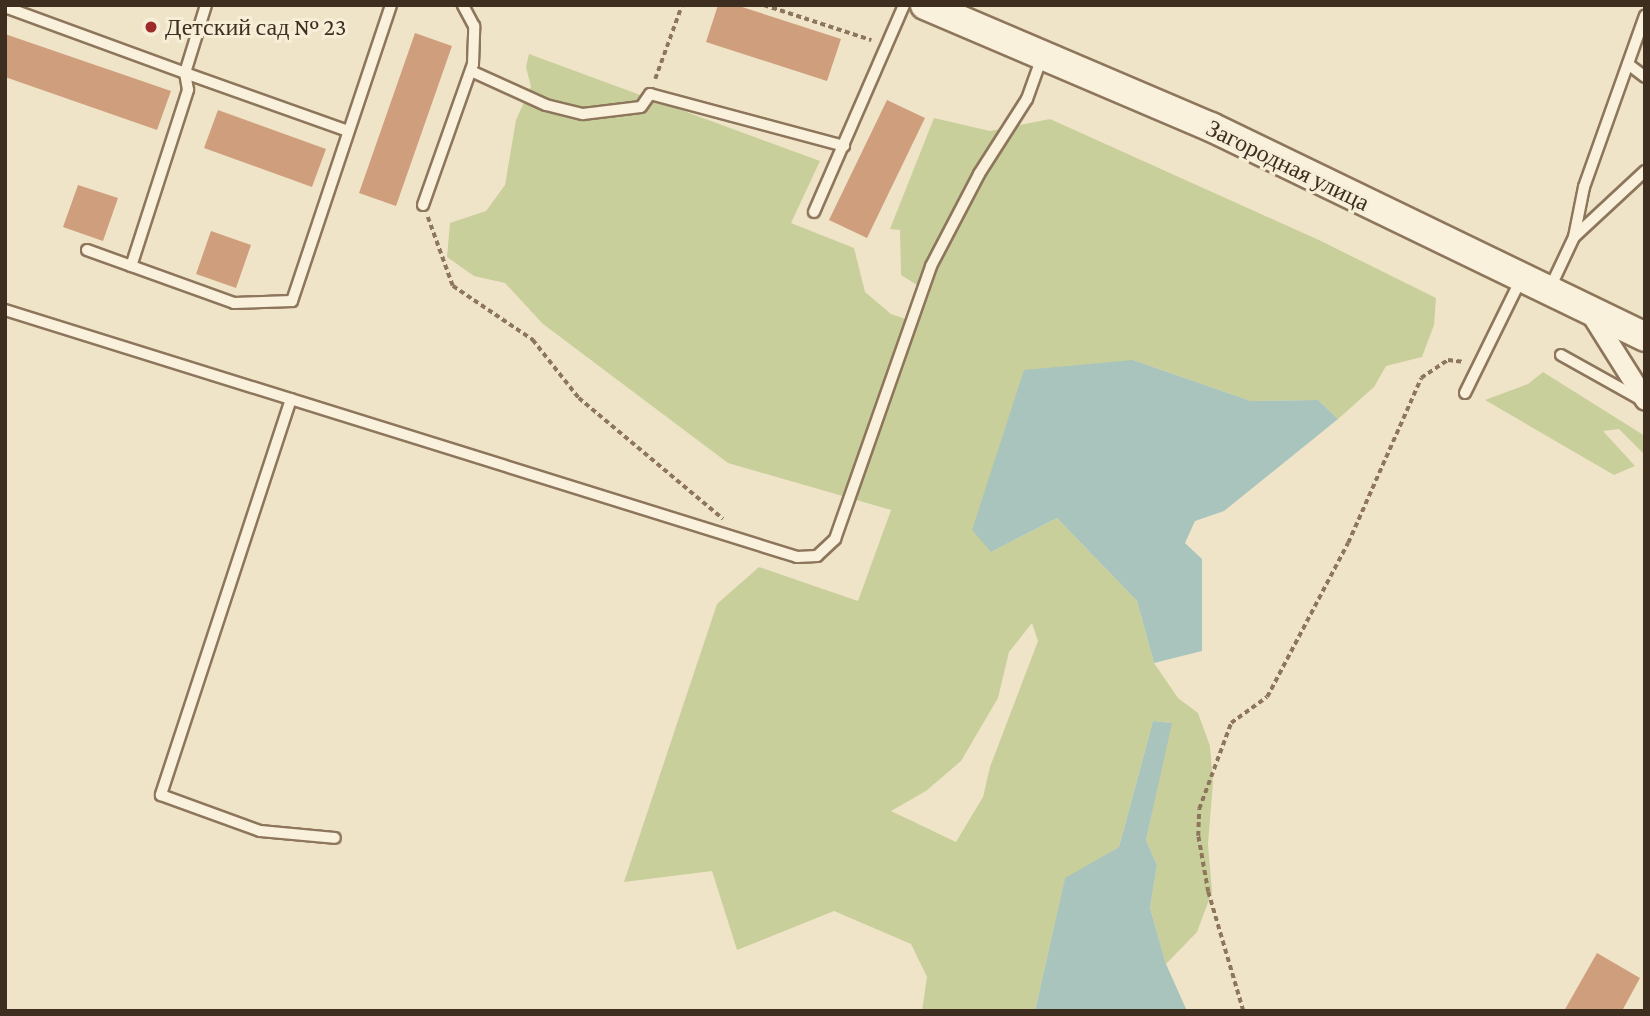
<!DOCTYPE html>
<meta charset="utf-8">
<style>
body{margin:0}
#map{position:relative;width:1650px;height:1016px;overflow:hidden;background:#f0e4c8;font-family:"Crimson Pro",serif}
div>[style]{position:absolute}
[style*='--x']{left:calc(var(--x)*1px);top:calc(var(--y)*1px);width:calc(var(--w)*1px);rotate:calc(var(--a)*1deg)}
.green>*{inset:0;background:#c9cf9b}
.water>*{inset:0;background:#a9c4bc}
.building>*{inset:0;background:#cf9f7d}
.path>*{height:3.5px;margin-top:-1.75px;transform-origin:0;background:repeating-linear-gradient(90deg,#8d765c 0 5px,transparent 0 8.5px)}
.roads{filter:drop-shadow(2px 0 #8d765c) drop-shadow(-2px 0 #8d765c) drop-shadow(0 2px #8d765c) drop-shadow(0 -2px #8d765c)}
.service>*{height:10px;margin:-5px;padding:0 5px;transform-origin:5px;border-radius:5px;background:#faf1dc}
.minor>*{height:19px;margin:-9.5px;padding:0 9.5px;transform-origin:9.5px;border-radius:9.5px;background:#faf1dc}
.secondary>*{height:28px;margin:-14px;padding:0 14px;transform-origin:14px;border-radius:14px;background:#faf1dc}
.dots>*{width:19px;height:19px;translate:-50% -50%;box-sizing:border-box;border:4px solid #f7eed8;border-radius:50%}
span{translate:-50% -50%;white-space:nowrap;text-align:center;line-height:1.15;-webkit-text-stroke:6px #f7eed8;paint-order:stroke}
.poi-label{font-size:24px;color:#3d2e20}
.left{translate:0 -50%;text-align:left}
.street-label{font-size:24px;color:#3d2e20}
.frame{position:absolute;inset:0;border:7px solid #3d2e20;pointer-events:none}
</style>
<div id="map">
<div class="green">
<i style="clip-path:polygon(evenodd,529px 54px,820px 161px,791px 223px,854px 248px,865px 292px,891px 314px,917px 323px,930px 293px,901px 275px,900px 230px,890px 229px,934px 118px,990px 131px,1050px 119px,1321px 241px,1436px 298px,1434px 325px,1422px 357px,1386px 366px,1374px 387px,1338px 419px,1318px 400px,1251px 401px,1133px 360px,991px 552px,1057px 518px,1137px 601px,1154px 663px,1178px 698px,1198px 713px,1210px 746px,1213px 782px,1208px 844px,1212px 892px,1197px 932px,1166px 964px,1150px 908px,1157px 865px,1146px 840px,1171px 723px,1153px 721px,1119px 847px,1065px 879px,1035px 1011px,922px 1011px,927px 977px,911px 944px,834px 911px,737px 950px,712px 871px,624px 882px,717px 604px,759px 567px,858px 601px,891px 510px,728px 463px,543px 324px,505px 283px,474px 276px,447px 257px,450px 223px,486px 211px,505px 185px,516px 120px,531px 87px,526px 67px,529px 54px,1032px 623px,1038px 641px,990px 767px,983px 797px,956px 842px,891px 811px,926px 791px,961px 761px,998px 698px,1009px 652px,1032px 623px)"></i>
<i style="clip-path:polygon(1543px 372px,1645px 436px,1645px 455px,1619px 429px,1603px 431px,1635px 466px,1614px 475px,1485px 400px,1528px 384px)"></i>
</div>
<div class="water">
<i style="clip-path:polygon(1133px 360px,1251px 401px,1318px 400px,1338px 419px,1224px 511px,1195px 521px,1185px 543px,1202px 559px,1202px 651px,1154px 663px,1137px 601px,1057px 518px,991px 552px,972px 530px,1024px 370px)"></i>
<i style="clip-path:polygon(1153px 721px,1172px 723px,1146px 840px,1157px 865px,1150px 908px,1166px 964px,1187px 1011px,1035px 1011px,1065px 878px,1119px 847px)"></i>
</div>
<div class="building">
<i style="clip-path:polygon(718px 5px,736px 5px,841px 39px,827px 81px,706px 42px)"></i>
<i style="clip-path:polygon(415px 33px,452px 46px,396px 206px,359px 193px)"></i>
<i style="clip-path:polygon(5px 34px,171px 91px,157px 130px,5px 77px)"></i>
<i style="clip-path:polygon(887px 100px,925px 118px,867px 238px,829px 220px)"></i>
<i style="clip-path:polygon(218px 110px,326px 149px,312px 187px,204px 148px)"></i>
<i style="clip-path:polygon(78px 185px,118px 198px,103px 241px,63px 227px)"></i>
<i style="clip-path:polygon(211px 231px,251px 245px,236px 288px,196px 274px)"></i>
<i style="clip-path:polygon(1597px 953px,1640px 978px,1622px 1011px,1564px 1011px)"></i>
</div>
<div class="path">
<i style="--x:764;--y:5;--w:113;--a:18.1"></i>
<i style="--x:655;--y:79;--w:79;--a:-70"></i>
<i style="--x:428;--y:217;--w:73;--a:70.1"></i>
<i style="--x:453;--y:286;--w:97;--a:34"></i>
<i style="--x:533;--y:340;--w:74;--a:51.6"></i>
<i style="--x:579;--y:398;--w:188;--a:40"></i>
<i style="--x:1243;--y:1011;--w:124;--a:-106.4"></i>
<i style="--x:1208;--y:892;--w:57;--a:-100.1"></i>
<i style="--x:1198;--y:836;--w:27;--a:-88"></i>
<i style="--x:1199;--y:809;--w:92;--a:-69.6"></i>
<i style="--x:1231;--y:723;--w:44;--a:-35.8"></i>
<i style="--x:1267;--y:697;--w:174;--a:-62.3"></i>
<i style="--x:1348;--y:543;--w:180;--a:-66.1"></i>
<i style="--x:1421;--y:378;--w:32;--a:-34"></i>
<i style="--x:1448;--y:360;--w:17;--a:7"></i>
</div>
<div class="roads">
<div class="service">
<i style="--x:206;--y:5;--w:71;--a:107.2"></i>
<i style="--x:185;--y:73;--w:173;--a:19.6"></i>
<i style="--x:5;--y:7;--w:192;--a:20.1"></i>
<i style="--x:185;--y:73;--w:17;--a:80"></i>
<i style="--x:188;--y:90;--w:185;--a:107.9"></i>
<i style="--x:1628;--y:64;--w:21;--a:37"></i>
<i style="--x:471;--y:71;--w:82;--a:24.4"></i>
<i style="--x:546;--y:105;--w:38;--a:14"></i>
<i style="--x:583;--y:114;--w:58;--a:-6.9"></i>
<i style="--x:641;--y:107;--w:16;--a:-55"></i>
<i style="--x:650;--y:94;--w:201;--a:15"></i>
<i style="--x:423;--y:205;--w:150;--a:-70.5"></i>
<i style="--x:473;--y:64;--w:38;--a:-88"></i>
<i style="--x:474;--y:26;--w:24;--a:-118"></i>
<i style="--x:814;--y:212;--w:226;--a:-66.5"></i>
<i style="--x:1574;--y:237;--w:97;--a:-42.9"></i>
<i style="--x:87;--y:250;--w:156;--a:19.8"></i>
<i style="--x:234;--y:303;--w:58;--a:-2"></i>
<i style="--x:292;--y:301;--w:312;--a:-71.5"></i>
<i style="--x:1550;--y:288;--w:56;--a:-64.8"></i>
<i style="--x:1574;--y:237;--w:51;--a:-78.7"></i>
<i style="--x:1584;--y:187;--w:182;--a:-70.4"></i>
<i style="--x:5;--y:310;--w:830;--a:17.32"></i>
<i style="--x:797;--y:557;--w:20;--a:-3"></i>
<i style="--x:817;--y:556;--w:25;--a:-43"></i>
<i style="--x:835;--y:539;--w:289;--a:-70.6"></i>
<i style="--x:931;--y:266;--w:104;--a:-62.4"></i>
<i style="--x:979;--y:174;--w:89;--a:-57.4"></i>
<i style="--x:1027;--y:99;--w:45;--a:-70.3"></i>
<i style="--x:1561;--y:355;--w:90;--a:29.1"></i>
<i style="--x:1465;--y:393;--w:127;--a:-63.8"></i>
<i style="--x:291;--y:399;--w:417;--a:108.2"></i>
<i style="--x:161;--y:795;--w:105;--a:20"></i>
<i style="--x:260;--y:831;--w:75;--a:5.3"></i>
</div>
<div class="minor">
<i style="--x:1589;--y:311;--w:105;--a:57.8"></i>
</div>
<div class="secondary">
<i style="--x:925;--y:5;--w:311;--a:23.1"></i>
<i style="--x:1211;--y:127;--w:482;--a:25.8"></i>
</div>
</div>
<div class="dots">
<i style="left:151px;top:27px;background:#9e2a2b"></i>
</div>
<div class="poi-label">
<span class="left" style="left:165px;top:27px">Детский сад № 23</span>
</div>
<div class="street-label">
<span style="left:1288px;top:165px;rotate:26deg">Загородная улица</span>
</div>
<div class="frame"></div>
</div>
